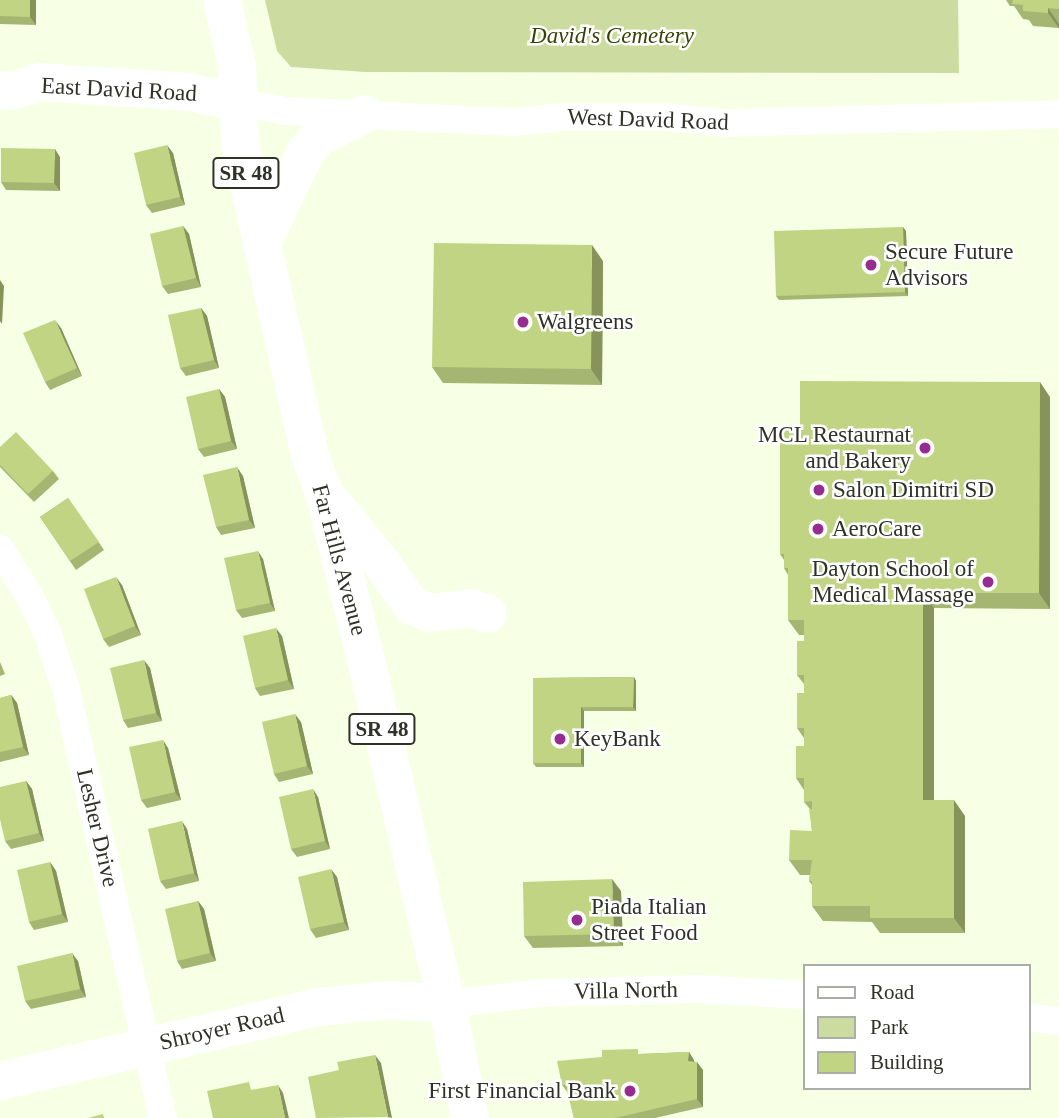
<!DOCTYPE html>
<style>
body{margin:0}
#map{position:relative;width:1059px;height:1118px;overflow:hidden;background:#f7ffe4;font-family:Georgia,serif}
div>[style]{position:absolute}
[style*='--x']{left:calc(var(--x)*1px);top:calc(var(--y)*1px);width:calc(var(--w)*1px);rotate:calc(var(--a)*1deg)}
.green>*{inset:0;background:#ccdca0}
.street>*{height:28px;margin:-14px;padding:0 14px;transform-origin:14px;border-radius:14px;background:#fff}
.secondary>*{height:38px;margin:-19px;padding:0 19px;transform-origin:19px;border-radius:19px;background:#fff}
.primary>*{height:38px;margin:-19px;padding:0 19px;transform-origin:19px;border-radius:19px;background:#fff}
.wall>*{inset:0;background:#a5b672}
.shaded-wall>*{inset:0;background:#86945c}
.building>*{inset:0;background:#c0d484}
.dots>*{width:19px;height:19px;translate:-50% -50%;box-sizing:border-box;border:4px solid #fff;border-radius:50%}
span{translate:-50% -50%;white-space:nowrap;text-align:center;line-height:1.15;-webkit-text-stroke:5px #fff;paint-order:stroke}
.shield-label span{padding:2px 5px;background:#fff;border:2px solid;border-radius:5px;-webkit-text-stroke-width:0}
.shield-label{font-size:21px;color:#2f3228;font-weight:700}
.park-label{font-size:23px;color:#374305;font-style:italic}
.street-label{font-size:23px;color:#2f3228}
.poi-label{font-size:23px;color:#2f3228}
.left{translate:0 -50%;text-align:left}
.right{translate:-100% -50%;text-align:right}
.legend{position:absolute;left:803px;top:964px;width:228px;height:126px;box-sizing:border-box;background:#fff;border:2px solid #acada9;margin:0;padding:9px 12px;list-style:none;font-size:21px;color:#2f3228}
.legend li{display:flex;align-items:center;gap:14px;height:35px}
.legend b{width:35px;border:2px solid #acada9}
</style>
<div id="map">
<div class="green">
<i style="clip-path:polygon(265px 0,958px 0,959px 73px,365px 72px,291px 67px,277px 51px)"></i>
</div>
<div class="street">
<i style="--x:238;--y:102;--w:49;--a:10.6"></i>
<i style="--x:286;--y:111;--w:229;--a:2.8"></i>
<i style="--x:515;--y:122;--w:47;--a:-6.1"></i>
<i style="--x:562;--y:117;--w:105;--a:0"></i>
<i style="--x:667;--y:117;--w:59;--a:5.8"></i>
<i style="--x:726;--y:123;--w:333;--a:-1.5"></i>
<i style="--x:0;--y:549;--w:57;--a:58"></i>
<i style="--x:30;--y:597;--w:39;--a:64"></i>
<i style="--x:47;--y:632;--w:60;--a:71.6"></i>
<i style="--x:66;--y:689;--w:440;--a:77.3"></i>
<i style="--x:447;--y:1004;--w:95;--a:-6.7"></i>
<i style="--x:541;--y:993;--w:156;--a:-1.5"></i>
<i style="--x:697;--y:989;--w:108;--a:3.2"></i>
<i style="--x:1029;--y:1017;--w:30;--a:8"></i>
</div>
<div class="secondary">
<i style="--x:0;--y:90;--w:12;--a:5"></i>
<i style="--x:12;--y:91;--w:28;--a:-18"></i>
<i style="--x:39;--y:82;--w:150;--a:3.8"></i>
<i style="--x:189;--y:92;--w:50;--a:11.5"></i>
<i style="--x:0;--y:1081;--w:326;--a:-13.1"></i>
<i style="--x:317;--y:1007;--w:74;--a:-5.4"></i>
<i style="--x:391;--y:1000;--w:56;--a:4.1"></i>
</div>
<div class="primary">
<i style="--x:222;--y:0;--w:68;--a:77.2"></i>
<i style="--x:237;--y:66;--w:76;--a:87.7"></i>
<i style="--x:240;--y:142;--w:104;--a:77.8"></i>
<i style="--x:262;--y:244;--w:217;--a:77.2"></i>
<i style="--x:310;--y:456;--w:40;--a:69"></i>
<i style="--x:324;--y:493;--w:172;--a:75.9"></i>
<i style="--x:366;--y:660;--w:353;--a:76.8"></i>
<i style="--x:447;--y:1004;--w:116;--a:78.6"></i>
<i style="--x:262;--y:244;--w:101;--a:-64.7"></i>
<i style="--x:305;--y:153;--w:21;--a:-49"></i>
<i style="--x:319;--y:137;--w:51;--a:-26.6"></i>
<i style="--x:331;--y:501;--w:77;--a:50.8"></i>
<i style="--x:380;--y:561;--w:55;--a:54.6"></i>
<i style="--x:412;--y:606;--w:20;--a:20"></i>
<i style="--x:431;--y:613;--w:40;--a:-7.1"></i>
<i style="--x:471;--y:608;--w:18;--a:19"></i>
</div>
<div class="wall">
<i style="clip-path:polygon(0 0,36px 0,36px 25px,0 24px)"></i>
<i style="clip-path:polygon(1006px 0,1059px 0,1059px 28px,1033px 26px,1029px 20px,1023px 19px,1014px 6px,1010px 6px)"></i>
<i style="clip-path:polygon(173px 153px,185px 205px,152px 213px,146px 205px)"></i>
<i style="clip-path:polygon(60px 157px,60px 191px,6px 190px,1px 182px)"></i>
<i style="clip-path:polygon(183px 226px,189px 234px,201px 287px,168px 294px,162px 286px)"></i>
<i style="clip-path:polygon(906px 231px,908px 296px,779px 300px,776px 296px)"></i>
<i style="clip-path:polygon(603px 261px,602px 385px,443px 383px,432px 367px)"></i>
<i style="clip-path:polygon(201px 308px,207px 316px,219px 368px,186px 376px,180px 368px)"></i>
<i style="clip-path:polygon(61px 328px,82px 376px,50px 390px,45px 382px)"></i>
<i style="clip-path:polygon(219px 389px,225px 397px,237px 449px,204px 457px,198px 449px)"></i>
<i style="clip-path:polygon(1050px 397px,1050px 609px,934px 608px,934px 800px,965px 816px,965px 933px,880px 933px,872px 922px,823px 921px,812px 906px,812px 885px,809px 881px,810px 875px,800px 875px,789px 860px,812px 831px,810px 809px,804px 802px,804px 790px,796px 778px,804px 746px,804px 738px,797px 728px,804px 693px,804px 684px,797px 675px,804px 641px,804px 635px,799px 635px,788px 620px,788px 575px,784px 568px,784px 560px,780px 554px,800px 425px)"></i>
<i style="clip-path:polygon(0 447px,53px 471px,59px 479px,34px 502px,0 467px)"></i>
<i style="clip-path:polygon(243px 476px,255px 528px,221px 535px,216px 527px)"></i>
<i style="clip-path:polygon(68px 498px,104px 550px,76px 570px,40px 517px)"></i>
<i style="clip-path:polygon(263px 559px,275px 611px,242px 618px,236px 610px)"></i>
<i style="clip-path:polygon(122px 585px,141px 635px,109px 647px,103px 639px)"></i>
<i style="clip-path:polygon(282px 636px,294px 689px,260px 696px,255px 688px)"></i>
<i style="clip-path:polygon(0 662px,5px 674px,0 676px)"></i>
<i style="clip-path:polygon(150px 668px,162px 721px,128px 728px,123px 720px)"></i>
<i style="clip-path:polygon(634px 677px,636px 681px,636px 711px,584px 711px,584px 767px,536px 767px,533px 763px,533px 678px)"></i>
<i style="clip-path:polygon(11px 695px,17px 703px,29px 755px,0 762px,0 698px)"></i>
<i style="clip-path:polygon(301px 722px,313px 774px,279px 782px,274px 774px)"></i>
<i style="clip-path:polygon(168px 748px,181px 800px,147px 808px,141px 800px)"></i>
<i style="clip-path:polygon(26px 781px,32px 789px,44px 841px,11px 849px,5px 841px)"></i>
<i style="clip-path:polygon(318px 797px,330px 849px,297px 857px,291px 849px)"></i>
<i style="clip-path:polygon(187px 829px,199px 881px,166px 889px,160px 881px)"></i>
<i style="clip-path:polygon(50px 862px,56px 871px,68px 922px,34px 930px,29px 922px)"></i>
<i style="clip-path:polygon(337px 877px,349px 930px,316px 938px,310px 929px)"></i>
<i style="clip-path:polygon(621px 891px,623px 946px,533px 948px,524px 936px)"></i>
<i style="clip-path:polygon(198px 901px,204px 909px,216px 961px,182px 969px,177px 961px)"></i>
<i style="clip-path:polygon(78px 961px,86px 997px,31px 1009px,25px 1001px)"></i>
<i style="clip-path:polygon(689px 1052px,694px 1061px,703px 1070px,703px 1107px,655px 1118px,574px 1118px,568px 1093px,562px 1085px,641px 1054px)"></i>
</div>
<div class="shaded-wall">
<i style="clip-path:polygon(30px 0,36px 0,36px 25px,30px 17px)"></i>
<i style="clip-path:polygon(1048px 8px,1059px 24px,1059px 28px,1048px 13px)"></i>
<i style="clip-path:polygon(167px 145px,173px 153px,185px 205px,180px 197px)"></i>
<i style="clip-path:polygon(55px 149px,60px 157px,60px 191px,54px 183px)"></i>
<i style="clip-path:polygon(183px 226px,189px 234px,201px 287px,196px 278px)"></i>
<i style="clip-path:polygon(903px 227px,906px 231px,908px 296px,905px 292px)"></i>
<i style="clip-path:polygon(592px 245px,603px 261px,602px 385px,591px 369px)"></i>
<i style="clip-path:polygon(0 280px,4px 286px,2px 324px,0 321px)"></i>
<i style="clip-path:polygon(201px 308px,207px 316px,219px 368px,214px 360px)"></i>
<i style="clip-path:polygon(55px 320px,61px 328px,82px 376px,77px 368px)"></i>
<i style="clip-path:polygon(1040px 382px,1050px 397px,1050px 609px,1039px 593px)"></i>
<i style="clip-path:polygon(219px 389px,225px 397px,237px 449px,231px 441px)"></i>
<i style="clip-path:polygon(237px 467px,243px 476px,255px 528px,249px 520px)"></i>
<i style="clip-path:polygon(258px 551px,263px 559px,275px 611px,270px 603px)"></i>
<i style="clip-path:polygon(116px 577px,122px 585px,141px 635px,135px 626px)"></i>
<i style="clip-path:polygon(923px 593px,934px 608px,934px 816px,923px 800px)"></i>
<i style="clip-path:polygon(276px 628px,282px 636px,294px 689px,288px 680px)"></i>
<i style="clip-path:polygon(144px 660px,150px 668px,162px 721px,156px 713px)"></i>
<i style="clip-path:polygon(634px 677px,636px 681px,636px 711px,633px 707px)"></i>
<i style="clip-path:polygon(11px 695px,17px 703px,29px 755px,23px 747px)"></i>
<i style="clip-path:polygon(581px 707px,584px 711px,584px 767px,581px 763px)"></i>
<i style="clip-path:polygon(295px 714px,301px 722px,313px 774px,307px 766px)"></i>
<i style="clip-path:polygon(163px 740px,168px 748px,181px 800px,175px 792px)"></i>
<i style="clip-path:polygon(26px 781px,32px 789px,44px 841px,39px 833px)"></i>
<i style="clip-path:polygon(313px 789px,318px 797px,330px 849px,325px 841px)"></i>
<i style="clip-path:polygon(954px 800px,965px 816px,965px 933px,954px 918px)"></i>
<i style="clip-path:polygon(182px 821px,187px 829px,199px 881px,194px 873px)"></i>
<i style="clip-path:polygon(50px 862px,56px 871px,68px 922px,62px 914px)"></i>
<i style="clip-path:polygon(331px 869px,337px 877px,349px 930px,344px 922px)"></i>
<i style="clip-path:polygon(612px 879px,621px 891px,623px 946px,614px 934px)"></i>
<i style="clip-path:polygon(198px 901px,204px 909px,216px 961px,210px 953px)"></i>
<i style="clip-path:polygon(72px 953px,78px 961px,86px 997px,80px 989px)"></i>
<i style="clip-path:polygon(689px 1052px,694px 1060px,694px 1069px,688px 1061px)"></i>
<i style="clip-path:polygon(375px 1055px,381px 1063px,392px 1118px,388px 1117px)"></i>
<i style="clip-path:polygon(697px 1062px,703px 1070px,703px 1107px,697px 1099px)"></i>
<i style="clip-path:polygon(278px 1085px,283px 1093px,289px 1118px,285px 1118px)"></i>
</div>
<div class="building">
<i style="clip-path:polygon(0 0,30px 0,30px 17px,0 16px)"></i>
<i style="clip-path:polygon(1013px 0,1059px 0,1059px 9px,1048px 8px,1048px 13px,1023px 11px,1023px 5px,1012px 4px)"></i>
<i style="clip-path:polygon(167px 145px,180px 197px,146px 205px,134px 153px)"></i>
<i style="clip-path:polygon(1px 148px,55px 149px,54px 183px,1px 182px)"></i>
<i style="clip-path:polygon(183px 226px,196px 278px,162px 286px,150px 234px)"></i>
<i style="clip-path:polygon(903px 227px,905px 292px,776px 296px,774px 231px)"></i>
<i style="clip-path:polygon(434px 243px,592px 245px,591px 369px,432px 367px)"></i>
<i style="clip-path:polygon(201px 308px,214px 360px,180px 368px,168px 315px)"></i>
<i style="clip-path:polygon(55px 320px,77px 368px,45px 382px,23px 333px)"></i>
<i style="clip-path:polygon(800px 381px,1040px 382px,1039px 593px,923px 593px,923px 800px,954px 800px,954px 918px,870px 918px,870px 906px,812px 906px,812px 881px,809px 881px,812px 860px,789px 860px,790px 830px,812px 831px,809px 809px,812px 809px,812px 801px,804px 802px,804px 778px,796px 778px,796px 746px,804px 746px,804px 728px,797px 728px,797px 693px,804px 693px,804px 675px,797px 675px,797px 641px,804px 641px,804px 620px,788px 620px,788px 568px,784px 568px,784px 554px,780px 554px,780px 440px,784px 440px,784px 425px,800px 425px)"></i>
<i style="clip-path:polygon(219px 389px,231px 441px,198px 449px,186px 397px)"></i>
<i style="clip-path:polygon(16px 432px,53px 471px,28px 494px,0 465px,0 447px)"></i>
<i style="clip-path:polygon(237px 467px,249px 520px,216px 527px,203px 475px)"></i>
<i style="clip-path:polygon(68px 498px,99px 542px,70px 561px,40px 517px)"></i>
<i style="clip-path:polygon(258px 551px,270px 603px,236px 610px,224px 558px)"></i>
<i style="clip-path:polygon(116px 577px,135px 626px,103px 639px,84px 589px)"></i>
<i style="clip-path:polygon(276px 628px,288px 680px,255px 688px,243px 636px)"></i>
<i style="clip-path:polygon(144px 660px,156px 713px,123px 720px,110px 668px)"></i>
<i style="clip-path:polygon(634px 677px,633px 707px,581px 707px,581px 763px,533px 763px,533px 678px)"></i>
<i style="clip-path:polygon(11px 695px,23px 747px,0 752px,0 698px)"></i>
<i style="clip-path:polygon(295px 714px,307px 766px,274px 774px,262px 722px)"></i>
<i style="clip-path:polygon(163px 740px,175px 792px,141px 800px,129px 747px)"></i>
<i style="clip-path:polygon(26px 781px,39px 833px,5px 841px,0 819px,0 787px)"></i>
<i style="clip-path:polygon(313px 789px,325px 841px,291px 849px,279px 797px)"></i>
<i style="clip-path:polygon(182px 821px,194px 873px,160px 881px,148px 829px)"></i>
<i style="clip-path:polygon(50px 862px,62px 914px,29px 922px,17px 870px)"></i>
<i style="clip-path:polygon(331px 869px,344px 922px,310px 929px,298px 877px)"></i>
<i style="clip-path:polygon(612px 879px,614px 934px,524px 936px,523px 882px)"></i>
<i style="clip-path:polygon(198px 901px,210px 953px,177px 961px,165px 909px)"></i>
<i style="clip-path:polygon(72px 953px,80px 989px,25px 1001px,17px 966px)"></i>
<i style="clip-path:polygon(638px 1049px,638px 1054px,689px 1052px,688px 1061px,697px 1062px,697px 1099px,615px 1118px,574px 1118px,565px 1083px,562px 1085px,557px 1061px,602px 1057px,602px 1050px)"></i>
<i style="clip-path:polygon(375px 1055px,388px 1117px,316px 1118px,308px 1077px,339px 1070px,337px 1062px)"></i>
<i style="clip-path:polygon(249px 1082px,251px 1090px,278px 1085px,285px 1118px,213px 1118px,207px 1091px)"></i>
<i style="clip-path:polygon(103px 1114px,104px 1118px,88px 1118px)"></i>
</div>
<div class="dots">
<i style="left:871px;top:265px;background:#952c8f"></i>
<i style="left:523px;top:322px;background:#952c8f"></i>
<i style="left:925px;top:448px;background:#952c8f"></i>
<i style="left:819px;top:490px;background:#952c8f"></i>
<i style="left:818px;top:529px;background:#952c8f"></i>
<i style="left:988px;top:582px;background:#952c8f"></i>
<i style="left:560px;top:739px;background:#952c8f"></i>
<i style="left:577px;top:920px;background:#952c8f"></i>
<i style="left:630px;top:1091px;background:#952c8f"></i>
</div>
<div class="shield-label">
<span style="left:246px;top:173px">SR 48</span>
<span style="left:382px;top:729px">SR 48</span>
</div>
<div class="park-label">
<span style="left:612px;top:36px">David's Cemetery</span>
</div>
<div class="street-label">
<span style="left:119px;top:90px;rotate:3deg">East David Road</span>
<span style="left:648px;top:120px;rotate:2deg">West David Road</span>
<span style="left:339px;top:560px;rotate:75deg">Far Hills Avenue</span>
<span style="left:97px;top:828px;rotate:77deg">Lesher Drive</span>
<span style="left:626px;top:991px;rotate:-1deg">Villa North</span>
<span style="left:222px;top:1029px;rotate:-13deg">Shroyer Road</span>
</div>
<div class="poi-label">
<span class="left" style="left:885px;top:265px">Secure Future<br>Advisors</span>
<span class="left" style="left:537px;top:322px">Walgreens</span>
<span class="right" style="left:911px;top:448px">MCL Restaurnat<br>and Bakery</span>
<span class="left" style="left:833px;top:490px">Salon Dimitri SD</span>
<span class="left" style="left:832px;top:529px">AeroCare</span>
<span class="right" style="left:974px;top:582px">Dayton School of<br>Medical Massage</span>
<span class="left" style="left:574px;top:739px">KeyBank</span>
<span class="left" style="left:591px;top:920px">Piada Italian<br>Street Food</span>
<span class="right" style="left:616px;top:1091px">First Financial Bank</span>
</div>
<ul class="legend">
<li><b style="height:9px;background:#fff"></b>Road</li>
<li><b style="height:19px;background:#ccdca0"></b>Park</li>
<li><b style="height:19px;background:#c0d484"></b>Building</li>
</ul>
</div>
